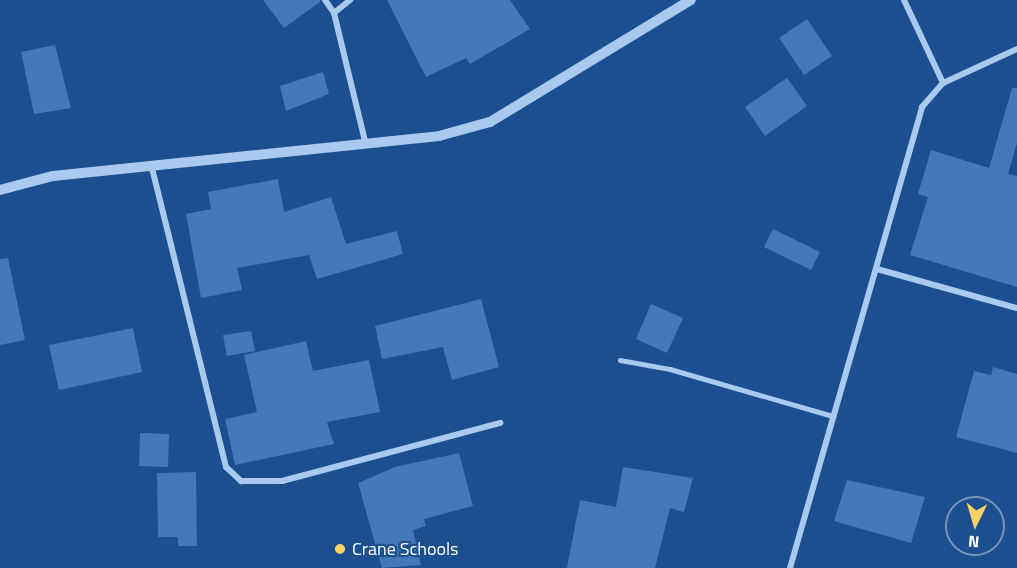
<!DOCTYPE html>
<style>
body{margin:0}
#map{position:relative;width:1017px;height:568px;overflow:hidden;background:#1b4f8f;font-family:"Titillium Web",sans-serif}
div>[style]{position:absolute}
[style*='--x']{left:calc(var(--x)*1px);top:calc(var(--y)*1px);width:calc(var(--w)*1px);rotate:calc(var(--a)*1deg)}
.building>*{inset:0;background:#4478b7}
.service>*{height:4.5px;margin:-2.25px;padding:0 2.25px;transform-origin:2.25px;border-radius:2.25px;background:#a9c9ee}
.minor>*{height:6px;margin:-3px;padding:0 3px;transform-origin:3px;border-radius:3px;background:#a9c9ee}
.tertiary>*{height:10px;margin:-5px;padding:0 5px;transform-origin:5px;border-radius:5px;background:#a9c9ee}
.dots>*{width:16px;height:16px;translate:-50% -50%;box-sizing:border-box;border:3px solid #1b4f8f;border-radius:50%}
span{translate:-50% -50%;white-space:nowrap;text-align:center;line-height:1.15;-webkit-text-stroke:4.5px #1b4f8f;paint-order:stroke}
.poi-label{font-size:18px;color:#fff}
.left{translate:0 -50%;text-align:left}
.north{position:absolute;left:945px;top:496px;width:60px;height:60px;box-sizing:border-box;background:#1b4f8f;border:2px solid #7695bc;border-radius:50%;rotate:185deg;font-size:16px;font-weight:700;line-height:24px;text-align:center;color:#fff}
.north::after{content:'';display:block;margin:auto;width:21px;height:27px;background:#ffd166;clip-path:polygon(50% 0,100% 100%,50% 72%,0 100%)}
</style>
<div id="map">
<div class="building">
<i style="clip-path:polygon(263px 0,320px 0,320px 2px,284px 28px)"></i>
<i style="clip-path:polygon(387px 0,510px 0,530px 29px,470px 64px,466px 58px,426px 77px)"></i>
<i style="clip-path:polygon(807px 19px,832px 56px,804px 75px,779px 38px)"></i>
<i style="clip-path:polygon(55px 45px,71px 108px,34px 114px,21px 52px)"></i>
<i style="clip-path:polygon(323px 72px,329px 94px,286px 111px,280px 86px)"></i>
<i style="clip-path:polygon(787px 78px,807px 106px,765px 136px,745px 107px)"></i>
<i style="clip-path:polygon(1012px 88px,1017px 88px,1017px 143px,1008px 174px,1017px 176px,1017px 287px,910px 255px,928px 197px,918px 194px,931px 150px,989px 168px)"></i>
<i style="clip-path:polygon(278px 179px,284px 212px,331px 197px,346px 244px,397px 231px,403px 254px,317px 279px,309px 255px,237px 268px,242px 290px,201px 298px,186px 214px,211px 209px,208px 192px)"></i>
<i style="clip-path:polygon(773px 229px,820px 252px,811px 270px,764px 247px)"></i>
<i style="clip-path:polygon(8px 258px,25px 340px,0 345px,0 259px)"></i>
<i style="clip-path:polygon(481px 299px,499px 367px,452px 380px,443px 347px,382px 359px,375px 326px)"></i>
<i style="clip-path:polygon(651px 304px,683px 318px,667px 353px,636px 339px)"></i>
<i style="clip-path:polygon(133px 328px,142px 372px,59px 390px,49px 345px)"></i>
<i style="clip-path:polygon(251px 331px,255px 351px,227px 356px,223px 335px)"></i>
<i style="clip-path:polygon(306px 341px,313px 371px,369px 360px,380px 412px,327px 422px,334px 444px,235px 465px,225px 419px,257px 412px,244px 355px)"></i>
<i style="clip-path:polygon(993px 367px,1017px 374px,1017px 453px,956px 437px,974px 371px,991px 375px)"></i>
<i style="clip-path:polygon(140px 433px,169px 434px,168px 467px,139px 466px)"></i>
<i style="clip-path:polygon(459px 453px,473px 506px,424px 519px,426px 526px,413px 530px,421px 565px,382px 568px,358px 483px,395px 467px)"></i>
<i style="clip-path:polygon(623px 467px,693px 478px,684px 512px,670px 508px,655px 568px,567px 568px,580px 500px,616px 507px)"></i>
<i style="clip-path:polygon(196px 472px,197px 546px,178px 546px,178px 537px,158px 537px,157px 473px)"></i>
<i style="clip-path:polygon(847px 480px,925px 497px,911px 543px,834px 521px)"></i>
</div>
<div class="service">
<i style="--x:620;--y:360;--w:51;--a:10.2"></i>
<i style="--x:670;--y:369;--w:170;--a:16.1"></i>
</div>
<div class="minor">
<i style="--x:325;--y:0;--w:16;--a:55"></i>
<i style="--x:334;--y:13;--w:136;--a:76.4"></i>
<i style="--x:904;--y:0;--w:92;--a:64.8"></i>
<i style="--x:334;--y:13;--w:21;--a:-39"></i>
<i style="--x:152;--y:168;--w:308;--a:76.1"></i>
<i style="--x:226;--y:467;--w:21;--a:43"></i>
<i style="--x:241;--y:481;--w:41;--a:0"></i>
<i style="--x:282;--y:481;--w:226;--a:-14.9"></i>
<i style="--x:877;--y:269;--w:145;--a:15.6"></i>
<i style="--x:790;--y:568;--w:480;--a:-74"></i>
<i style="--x:922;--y:107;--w:32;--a:-49"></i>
<i style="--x:943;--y:83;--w:81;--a:-24.7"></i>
</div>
<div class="tertiary">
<i style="--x:0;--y:190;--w:55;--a:-14.8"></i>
<i style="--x:53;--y:176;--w:388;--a:-5.9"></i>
<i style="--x:439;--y:136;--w:53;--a:-15.4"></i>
<i style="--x:490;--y:122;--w:235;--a:-31.3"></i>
</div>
<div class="dots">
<i style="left:340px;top:549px;background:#ffd166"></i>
</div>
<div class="poi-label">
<span class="left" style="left:352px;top:549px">Crane Schools</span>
</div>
<div class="north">N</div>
</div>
